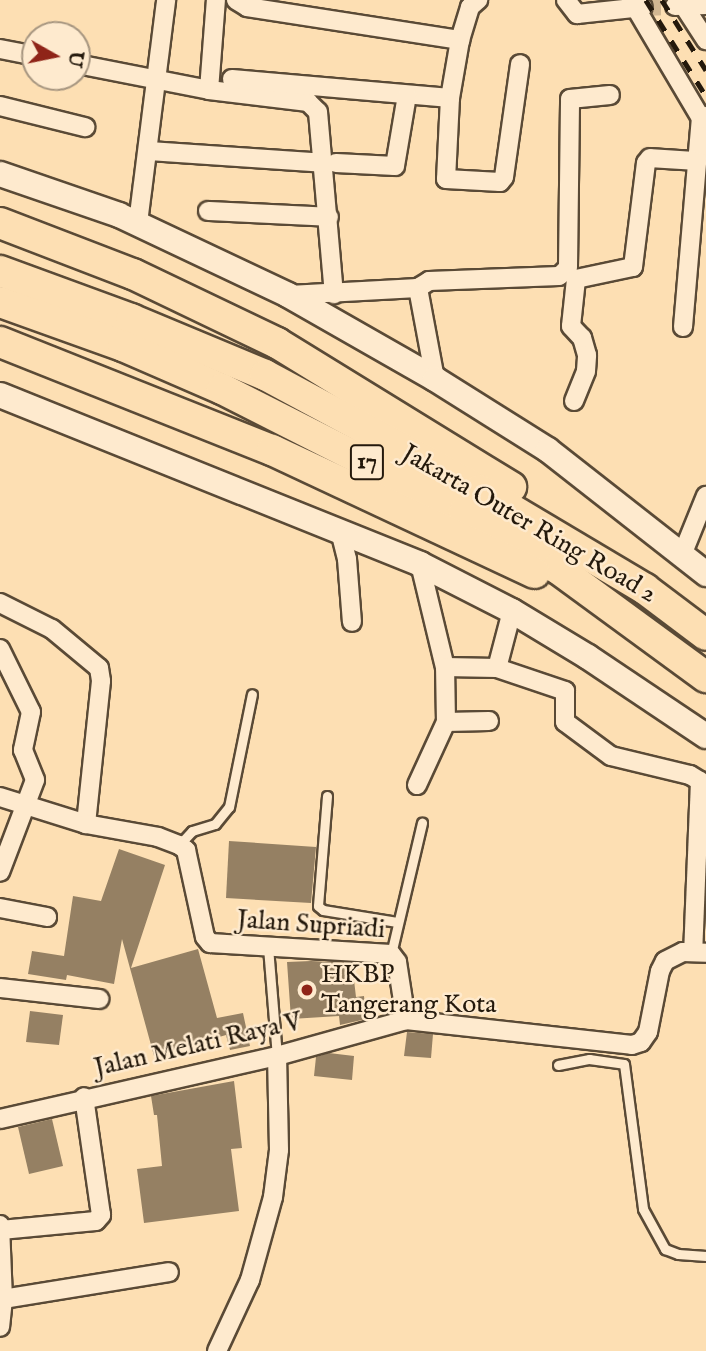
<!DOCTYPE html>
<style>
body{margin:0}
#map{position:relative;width:706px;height:1351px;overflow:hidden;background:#fddfb3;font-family:"IM FELL English",serif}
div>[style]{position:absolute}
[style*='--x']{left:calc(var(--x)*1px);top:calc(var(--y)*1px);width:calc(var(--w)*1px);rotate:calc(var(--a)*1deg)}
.building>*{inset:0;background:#958063}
.minor-tunnel>*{height:18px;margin-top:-9px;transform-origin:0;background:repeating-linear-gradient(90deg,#d2b792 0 18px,transparent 0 27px)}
.roads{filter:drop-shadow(2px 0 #5a4a36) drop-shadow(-2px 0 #5a4a36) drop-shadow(0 2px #5a4a36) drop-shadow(0 -2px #5a4a36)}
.service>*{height:9px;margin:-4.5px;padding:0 4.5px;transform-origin:4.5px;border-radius:4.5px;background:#feeace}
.minor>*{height:18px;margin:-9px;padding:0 9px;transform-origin:9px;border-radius:9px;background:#feeace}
.secondary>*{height:24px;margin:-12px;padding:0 12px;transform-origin:12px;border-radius:12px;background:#feeace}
.motorway>*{height:30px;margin:-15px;padding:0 15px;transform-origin:15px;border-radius:15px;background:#fddfb3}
.rail>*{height:4.5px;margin-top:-2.25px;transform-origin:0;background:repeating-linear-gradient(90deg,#24190c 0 12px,transparent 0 24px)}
.dots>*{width:19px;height:19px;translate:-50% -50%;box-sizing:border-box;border:4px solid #feeace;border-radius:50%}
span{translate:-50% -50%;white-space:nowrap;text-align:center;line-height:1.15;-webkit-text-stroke:5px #feeace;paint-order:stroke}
.shield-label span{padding:2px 5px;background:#feeace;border:2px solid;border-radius:5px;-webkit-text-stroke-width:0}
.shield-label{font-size:24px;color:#24190c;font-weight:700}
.street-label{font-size:26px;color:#24190c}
.poi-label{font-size:26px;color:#24190c}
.left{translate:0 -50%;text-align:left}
.north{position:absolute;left:21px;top:21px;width:70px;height:70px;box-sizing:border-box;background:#feeace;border:2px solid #a79680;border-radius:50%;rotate:99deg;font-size:19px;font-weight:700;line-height:28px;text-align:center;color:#24190c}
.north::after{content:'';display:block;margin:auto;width:24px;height:32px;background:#8f2418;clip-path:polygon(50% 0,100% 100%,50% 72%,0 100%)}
</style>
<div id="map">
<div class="building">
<i style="clip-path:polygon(229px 841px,316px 847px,311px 903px,226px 898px)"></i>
<i style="clip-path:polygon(119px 849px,165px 865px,131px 968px,198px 949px,217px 1018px,243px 1013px,250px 1046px,230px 1050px,226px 1035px,154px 1056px,122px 939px,114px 984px,67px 975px,66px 980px,28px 974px,32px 951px,64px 956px,73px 896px,101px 901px)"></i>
<i style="clip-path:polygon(311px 961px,352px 963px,356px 997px,364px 996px,366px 1019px,340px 1025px,339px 1016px,291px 1019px,287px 962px)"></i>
<i style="clip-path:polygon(30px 1011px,63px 1015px,59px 1045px,26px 1042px)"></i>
<i style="clip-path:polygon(407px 1032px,433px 1034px,431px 1058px,404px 1056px)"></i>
<i style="clip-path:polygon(329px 1053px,354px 1056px,352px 1080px,314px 1076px,316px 1057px)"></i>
<i style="clip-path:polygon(234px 1081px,242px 1148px,231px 1149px,239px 1211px,144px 1223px,137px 1169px,162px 1166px,157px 1115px,154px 1115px,151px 1096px)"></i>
<i style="clip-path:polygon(52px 1119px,63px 1166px,29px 1174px,18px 1127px)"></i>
</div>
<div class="minor-tunnel">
<i style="--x:643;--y:7;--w:28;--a:-2"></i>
</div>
<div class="roads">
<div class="service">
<i style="--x:327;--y:796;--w:110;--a:94.7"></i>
<i style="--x:318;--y:906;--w:6;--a:39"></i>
<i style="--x:323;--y:910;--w:75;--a:9.2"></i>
<i style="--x:179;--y:845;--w:19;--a:-47"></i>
<i style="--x:192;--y:831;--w:24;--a:-17"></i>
<i style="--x:215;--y:824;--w:22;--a:-51"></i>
<i style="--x:229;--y:807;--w:115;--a:-78.5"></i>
<i style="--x:268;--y:947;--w:109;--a:85.3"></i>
<i style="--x:391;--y:954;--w:135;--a:-76.7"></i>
<i style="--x:558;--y:1065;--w:32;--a:-11"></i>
<i style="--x:589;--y:1059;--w:35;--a:8"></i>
<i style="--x:624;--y:1064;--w:146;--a:82.5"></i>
<i style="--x:643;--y:1209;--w:46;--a:61.2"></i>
<i style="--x:665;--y:1249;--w:14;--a:21"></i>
<i style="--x:678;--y:1254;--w:28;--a:4"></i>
</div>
<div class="minor">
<i style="--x:236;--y:0;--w:13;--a:32"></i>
<i style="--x:247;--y:7;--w:216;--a:8.8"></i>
<i style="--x:566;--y:0;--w:18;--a:52"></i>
<i style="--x:577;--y:14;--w:66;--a:-6.1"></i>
<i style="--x:631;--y:0;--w:147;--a:59.4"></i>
<i style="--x:680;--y:0;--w:48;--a:57"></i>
<i style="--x:675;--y:6;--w:31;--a:-2"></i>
<i style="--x:0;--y:49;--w:36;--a:11"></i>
<i style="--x:77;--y:64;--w:135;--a:11.1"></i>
<i style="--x:209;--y:90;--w:100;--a:6.9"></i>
<i style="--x:308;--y:102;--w:14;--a:45"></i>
<i style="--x:318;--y:112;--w:183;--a:85"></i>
<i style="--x:232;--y:79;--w:219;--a:5"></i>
<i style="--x:450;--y:98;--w:59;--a:-80.2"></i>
<i style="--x:460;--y:40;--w:34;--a:-73"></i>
<i style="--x:470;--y:7;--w:11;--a:-41"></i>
<i style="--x:209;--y:90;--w:90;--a:-85.6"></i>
<i style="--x:450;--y:98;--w:81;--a:92.8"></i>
<i style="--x:446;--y:179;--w:54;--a:3.2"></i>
<i style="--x:500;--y:182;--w:6;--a:-51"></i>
<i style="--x:504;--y:177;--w:114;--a:-81.9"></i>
<i style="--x:0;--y:106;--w:88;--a:13.9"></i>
<i style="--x:149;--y:151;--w:174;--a:3.9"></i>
<i style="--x:336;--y:163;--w:59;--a:2.9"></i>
<i style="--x:395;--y:166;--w:72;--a:-80.4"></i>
<i style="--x:208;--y:211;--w:121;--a:2.8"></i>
<i style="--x:138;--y:223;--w:225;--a:-82.8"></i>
<i style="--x:289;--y:295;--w:129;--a:-3.1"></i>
<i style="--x:683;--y:327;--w:209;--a:-85.1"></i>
<i style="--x:701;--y:119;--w:6;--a:-31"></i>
<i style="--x:435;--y:379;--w:93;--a:-100.6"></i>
<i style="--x:418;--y:288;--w:13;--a:-32"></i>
<i style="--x:429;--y:281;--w:130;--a:-2.2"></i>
<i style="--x:559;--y:276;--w:6;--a:-39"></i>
<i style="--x:564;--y:272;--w:6;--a:-51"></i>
<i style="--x:568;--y:267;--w:168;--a:-89.3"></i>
<i style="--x:570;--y:99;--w:40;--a:-5.7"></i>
<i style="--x:574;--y:401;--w:32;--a:-68"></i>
<i style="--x:586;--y:371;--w:16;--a:-86"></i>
<i style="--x:587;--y:355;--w:18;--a:-106"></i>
<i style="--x:582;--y:338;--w:16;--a:-133"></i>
<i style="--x:571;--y:326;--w:47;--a:-83.9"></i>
<i style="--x:576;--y:279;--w:58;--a:-11.9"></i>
<i style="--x:633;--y:267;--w:105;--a:-82.9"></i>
<i style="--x:646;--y:163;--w:6;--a:-51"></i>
<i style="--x:650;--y:158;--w:47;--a:3.7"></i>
<i style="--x:340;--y:531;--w:29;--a:76"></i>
<i style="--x:347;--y:559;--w:63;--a:85.5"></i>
<i style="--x:682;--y:555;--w:64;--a:-67.9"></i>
<i style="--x:420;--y:564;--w:106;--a:76.4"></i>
<i style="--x:445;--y:667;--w:52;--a:1.1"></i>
<i style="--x:0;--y:603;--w:58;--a:26.6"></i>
<i style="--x:52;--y:629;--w:61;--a:39.7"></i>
<i style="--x:99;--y:668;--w:13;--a:81"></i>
<i style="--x:101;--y:681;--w:144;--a:96"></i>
<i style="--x:512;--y:611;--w:59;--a:104.7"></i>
<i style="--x:497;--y:668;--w:72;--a:18.7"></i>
<i style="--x:565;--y:691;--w:31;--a:90"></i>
<i style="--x:565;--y:722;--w:57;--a:36.5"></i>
<i style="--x:611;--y:756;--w:81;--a:13.5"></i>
<i style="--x:690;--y:775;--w:12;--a:31"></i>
<i style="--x:700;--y:781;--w:171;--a:92.3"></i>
<i style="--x:0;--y:649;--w:70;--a:63.8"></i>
<i style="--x:31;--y:712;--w:39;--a:102"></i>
<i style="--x:23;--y:750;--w:32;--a:68"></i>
<i style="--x:35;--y:780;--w:98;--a:110.8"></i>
<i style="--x:446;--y:722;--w:43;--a:-1.3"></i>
<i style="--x:417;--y:785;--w:69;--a:-65.3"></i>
<i style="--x:446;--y:722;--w:55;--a:-91"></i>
<i style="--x:0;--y:797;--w:90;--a:17.4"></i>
<i style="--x:86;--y:824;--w:73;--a:10.2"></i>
<i style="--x:158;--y:837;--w:22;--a:21"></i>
<i style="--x:179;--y:845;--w:9;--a:36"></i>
<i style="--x:186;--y:850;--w:89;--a:77.7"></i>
<i style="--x:205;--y:937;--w:8;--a:50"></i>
<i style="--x:210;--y:943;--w:181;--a:3.5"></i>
<i style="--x:391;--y:954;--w:10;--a:53"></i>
<i style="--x:397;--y:962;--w:59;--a:81.2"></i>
<i style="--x:0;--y:908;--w:48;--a:10.8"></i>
<i style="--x:0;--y:988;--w:100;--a:6.3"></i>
<i style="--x:0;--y:1119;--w:284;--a:-12.8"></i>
<i style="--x:277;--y:1056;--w:134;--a:-15.6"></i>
<i style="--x:406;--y:1020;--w:227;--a:6.3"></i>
<i style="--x:632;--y:1045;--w:9;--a:-18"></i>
<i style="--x:641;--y:1042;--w:12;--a:-55"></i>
<i style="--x:648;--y:1032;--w:62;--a:-78.9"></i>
<i style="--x:660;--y:971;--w:11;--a:-63"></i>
<i style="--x:665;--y:961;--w:20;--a:-27"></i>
<i style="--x:683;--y:952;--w:23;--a:2"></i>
<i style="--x:0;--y:1225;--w:74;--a:87.7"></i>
<i style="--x:3;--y:1299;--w:28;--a:96"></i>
<i style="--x:1;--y:1230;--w:95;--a:-5.4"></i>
<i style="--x:96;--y:1221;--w:8;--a:-50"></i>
<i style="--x:101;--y:1215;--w:119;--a:-98.2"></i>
<i style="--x:3;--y:1299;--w:168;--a:-9.2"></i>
<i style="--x:217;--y:1351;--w:78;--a:-65.1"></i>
<i style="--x:250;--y:1280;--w:86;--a:-74.5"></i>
<i style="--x:273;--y:1197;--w:47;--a:-82.7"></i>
<i style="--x:279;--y:1150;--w:94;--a:-91.2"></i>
</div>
<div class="secondary">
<i style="--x:0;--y:174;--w:126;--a:19"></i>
<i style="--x:119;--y:215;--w:187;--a:25.3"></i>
<i style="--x:288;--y:295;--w:169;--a:29.7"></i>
<i style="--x:435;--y:379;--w:133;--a:32.1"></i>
<i style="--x:548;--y:450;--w:201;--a:38.1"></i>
<i style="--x:0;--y:395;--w:453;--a:21.9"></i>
<i style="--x:420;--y:564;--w:103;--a:27.1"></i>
<i style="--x:512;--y:611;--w:89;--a:31.2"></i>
<i style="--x:588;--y:657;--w:142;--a:33.8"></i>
</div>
<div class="motorway">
<i style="--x:0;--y:223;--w:142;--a:21"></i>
<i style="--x:133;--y:274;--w:160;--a:25.6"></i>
<i style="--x:277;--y:343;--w:275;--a:31.6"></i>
<i style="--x:0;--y:271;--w:140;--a:20.1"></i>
<i style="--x:131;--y:319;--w:145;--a:22.7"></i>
<i style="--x:265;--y:375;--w:243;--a:28.3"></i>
<i style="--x:479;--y:490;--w:193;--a:30.8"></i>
<i style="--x:645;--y:589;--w:76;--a:37"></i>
<i style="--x:0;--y:302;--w:131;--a:19.7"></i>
<i style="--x:123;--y:346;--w:108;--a:23.5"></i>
<i style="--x:222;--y:389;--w:271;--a:26.9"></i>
<i style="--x:464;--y:512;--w:109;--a:31.1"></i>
<i style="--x:557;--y:568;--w:185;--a:36.2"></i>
<i style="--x:0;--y:342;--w:293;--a:21.7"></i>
<i style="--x:272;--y:450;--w:290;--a:25.1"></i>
</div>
</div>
<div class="rail">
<i style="--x:646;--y:0;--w:113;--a:58"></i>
<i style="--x:662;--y:0;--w:83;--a:57.8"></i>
</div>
<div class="dots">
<i style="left:307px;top:990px;background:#8f2418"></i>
</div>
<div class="shield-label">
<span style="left:367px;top:462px">17</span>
</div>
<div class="street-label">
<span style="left:529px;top:524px;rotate:30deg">Jakarta Outer Ring Road 2</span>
<span style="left:311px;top:925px;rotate:4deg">Jalan Supriadi</span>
<span style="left:198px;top:1045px;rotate:-13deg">Jalan Melati Raya V</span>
</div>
<div class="poi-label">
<span class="left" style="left:321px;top:990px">HKBP<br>Tangerang Kota</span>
</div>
<div class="north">U</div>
</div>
